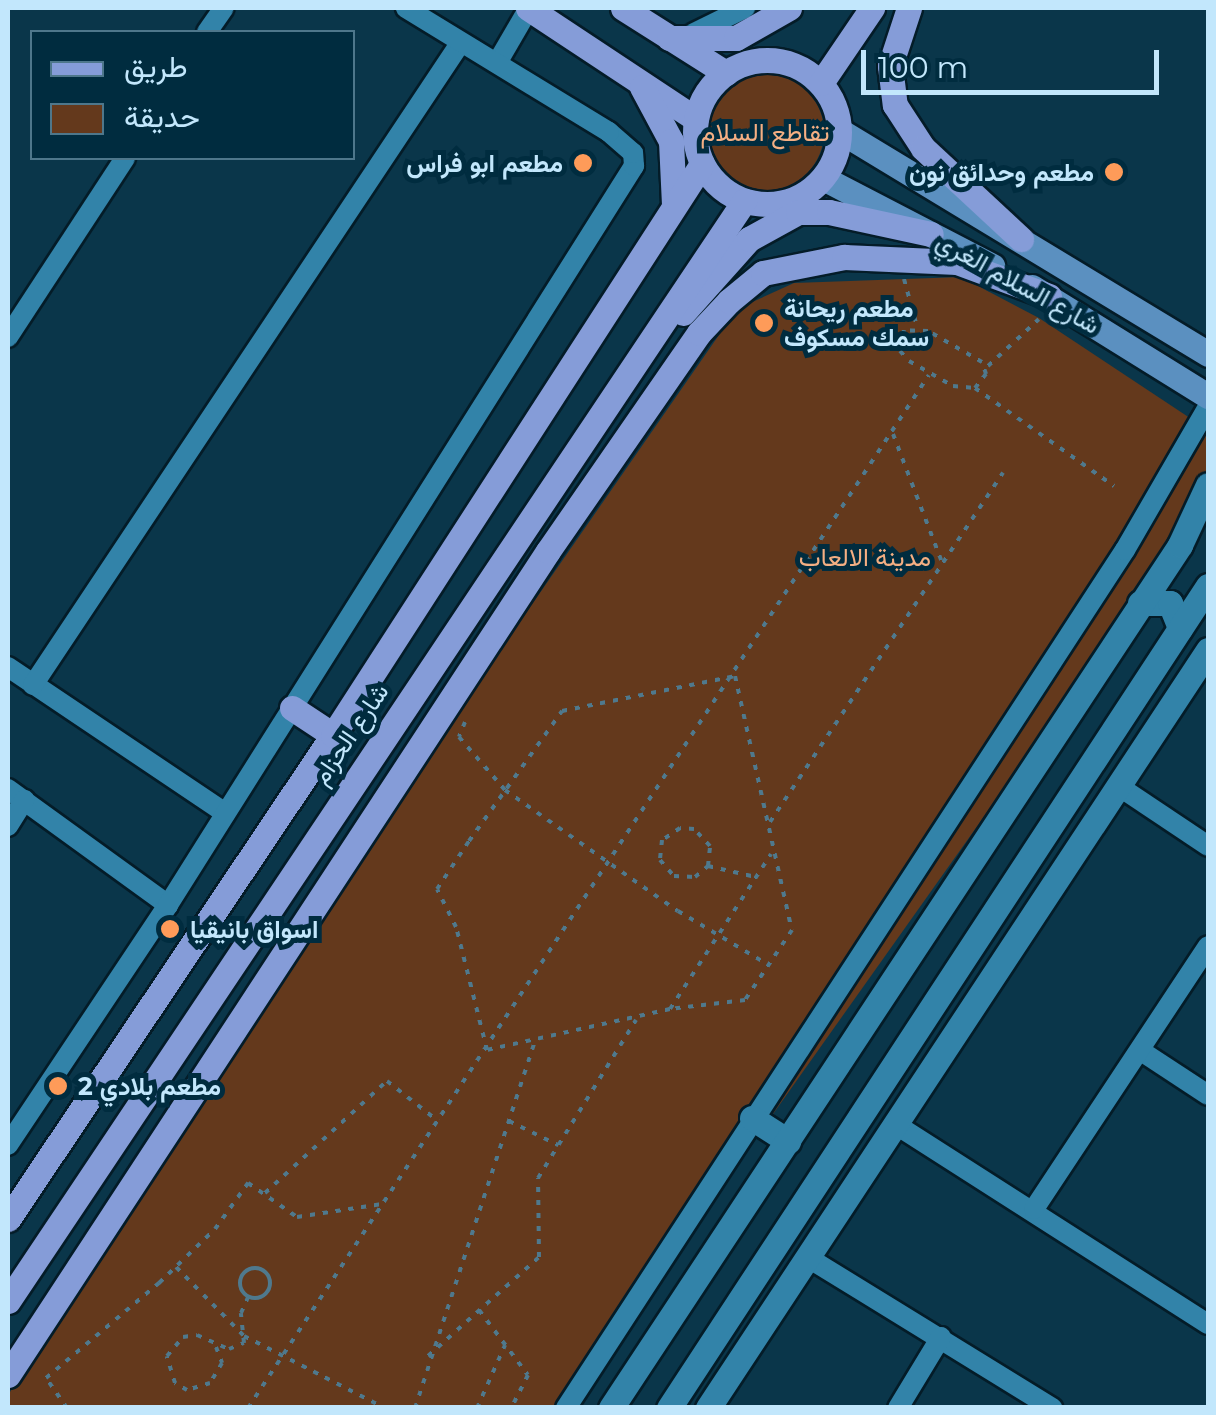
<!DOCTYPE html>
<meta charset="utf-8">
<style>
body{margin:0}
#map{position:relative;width:1216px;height:1415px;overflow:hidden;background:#0a364a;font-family:Montserrat,Vazirmatn,sans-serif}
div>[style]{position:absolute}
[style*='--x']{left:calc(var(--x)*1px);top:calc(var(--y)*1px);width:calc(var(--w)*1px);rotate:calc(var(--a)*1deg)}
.green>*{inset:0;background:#64391c}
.round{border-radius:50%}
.path>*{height:4px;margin-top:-2px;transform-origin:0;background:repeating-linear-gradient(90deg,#4f798d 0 5px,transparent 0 13px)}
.path>.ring{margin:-2px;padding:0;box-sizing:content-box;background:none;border:4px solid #4f798d;border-radius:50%}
.roads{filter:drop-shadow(2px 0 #041c28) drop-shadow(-2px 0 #041c28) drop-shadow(0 2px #041c28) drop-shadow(0 -2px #041c28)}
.minor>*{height:20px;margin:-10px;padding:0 10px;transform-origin:10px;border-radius:10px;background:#3283a9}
.tertiary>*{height:25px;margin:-12.5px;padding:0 12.5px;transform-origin:12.5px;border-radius:12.5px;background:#3283a9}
.secondary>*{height:25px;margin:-12.5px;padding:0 12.5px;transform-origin:12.5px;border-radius:12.5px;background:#5b90c0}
.primary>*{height:25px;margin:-12.5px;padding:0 12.5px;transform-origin:12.5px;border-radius:12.5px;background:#859cd8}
.primary>.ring{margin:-12.5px;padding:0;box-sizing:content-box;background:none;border:25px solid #859cd8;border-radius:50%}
.dots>*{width:28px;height:28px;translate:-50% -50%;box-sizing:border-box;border:5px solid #002c3f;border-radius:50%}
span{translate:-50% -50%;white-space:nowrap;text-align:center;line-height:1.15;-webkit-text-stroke:10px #002c3f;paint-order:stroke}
.park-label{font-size:25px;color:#f4af83}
.poi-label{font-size:25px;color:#c2e7fc;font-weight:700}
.right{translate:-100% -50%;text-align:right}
.left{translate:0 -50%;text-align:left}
.street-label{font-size:25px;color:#c2e7fc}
.frame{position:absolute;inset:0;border:10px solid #c2e7fc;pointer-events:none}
.legend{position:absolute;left:30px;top:30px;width:325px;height:130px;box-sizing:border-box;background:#002c3f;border:2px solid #4e778b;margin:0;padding:12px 18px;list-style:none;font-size:30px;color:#c2e7fc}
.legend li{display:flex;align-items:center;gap:20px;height:50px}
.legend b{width:50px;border:2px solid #4e778b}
.scale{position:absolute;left:861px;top:50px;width:298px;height:45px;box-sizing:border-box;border:5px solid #c2e7fc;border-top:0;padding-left:12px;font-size:30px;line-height:35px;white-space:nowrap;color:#c2e7fc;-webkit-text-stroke:8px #002c3f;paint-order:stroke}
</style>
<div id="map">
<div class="green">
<i class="round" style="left:706px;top:73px;width:118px;height:118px"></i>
<i style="clip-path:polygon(961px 277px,1039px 318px,1208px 430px,1208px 501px,565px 1407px,8px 1408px,8px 1395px,453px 718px,737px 309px,794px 283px)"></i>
</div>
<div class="path">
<i style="--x:904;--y:279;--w:50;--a:74.8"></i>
<i style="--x:988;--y:366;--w:69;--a:-42.7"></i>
<i style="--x:975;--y:388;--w:18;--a:-52"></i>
<i style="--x:986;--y:374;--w:13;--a:-108"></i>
<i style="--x:982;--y:362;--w:62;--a:-150.1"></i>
<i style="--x:928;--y:331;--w:24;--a:-178"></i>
<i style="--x:904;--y:330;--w:21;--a:101"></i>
<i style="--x:900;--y:351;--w:13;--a:48"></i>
<i style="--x:909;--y:361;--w:51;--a:29.6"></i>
<i style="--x:953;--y:386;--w:22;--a:5"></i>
<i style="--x:975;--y:388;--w:170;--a:35.2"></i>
<i style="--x:893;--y:434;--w:135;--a:69.1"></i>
<i style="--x:735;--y:676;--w:260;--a:77.4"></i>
<i style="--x:792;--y:930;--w:84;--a:123.9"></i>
<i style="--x:745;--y:1000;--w:76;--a:173.2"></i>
<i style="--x:670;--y:1009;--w:188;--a:167.4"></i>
<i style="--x:487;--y:1050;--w:127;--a:-104.1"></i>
<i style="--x:456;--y:927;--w:42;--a:-116.6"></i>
<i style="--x:437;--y:889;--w:58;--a:-56.3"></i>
<i style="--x:469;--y:841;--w:160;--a:-54.4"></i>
<i style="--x:562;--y:711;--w:177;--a:-11.4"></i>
<i style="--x:465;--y:722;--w:16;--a:112"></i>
<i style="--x:459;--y:737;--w:70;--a:49"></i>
<i style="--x:505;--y:790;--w:211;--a:35"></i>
<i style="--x:678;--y:911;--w:104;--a:30.8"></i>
<i style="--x:770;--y:822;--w:420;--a:-56.3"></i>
<i style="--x:708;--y:866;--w:20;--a:-84"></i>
<i style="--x:710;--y:846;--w:23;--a:-133"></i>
<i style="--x:694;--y:829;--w:14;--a:-176"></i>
<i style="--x:680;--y:828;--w:22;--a:146"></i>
<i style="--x:662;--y:840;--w:20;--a:96"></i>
<i style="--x:660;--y:860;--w:21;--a:49"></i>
<i style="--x:674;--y:876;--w:21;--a:3"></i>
<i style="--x:695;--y:877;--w:17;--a:-40"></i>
<i style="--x:708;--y:866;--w:49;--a:12.9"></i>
<i style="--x:670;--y:1009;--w:185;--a:-56.9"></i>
<i style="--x:509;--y:1121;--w:55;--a:26.1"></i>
<i style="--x:265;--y:1193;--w:166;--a:-42.6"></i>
<i style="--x:387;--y:1081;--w:65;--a:38.1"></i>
<i style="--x:176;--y:1267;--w:97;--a:45.4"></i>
<i style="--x:244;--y:1336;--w:158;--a:27.1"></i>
<i class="ring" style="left:240px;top:1268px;width:26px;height:26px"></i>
<i style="--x:479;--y:1310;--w:81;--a:53"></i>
<i style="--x:528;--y:1375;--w:37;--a:117"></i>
<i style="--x:216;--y:1347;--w:17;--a:69"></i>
<i style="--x:222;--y:1363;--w:23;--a:121"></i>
<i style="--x:210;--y:1383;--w:24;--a:163"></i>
<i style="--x:187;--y:1390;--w:14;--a:-150"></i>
<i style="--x:175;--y:1383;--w:28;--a:-107"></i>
<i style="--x:167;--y:1356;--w:25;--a:-50"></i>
<i style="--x:183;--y:1337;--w:14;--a:-8"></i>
<i style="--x:197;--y:1335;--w:35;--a:24"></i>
<i style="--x:229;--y:1349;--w:16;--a:-22"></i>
<i style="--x:244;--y:1343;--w:30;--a:-96"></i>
<i style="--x:241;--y:1313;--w:17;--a:-66"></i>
<i style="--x:428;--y:1356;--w:149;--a:-41.7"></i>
<i style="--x:539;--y:1257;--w:79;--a:-90.7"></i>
<i style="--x:538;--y:1178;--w:186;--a:-58.2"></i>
<i style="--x:67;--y:1408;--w:37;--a:-125"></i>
<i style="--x:46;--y:1378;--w:148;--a:-40.1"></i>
<i style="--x:159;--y:1283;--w:78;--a:-44"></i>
<i style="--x:215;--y:1229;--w:57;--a:-54.3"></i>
<i style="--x:248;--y:1183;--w:60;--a:34.8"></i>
<i style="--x:297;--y:1217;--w:86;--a:-8.7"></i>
<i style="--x:248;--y:1408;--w:1237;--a:-56.61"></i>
<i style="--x:415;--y:1408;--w:389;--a:-71.9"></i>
<i style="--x:477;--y:1408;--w:69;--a:-66"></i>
</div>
<div class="roads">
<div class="minor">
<i style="--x:207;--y:32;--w:29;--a:-55"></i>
<i style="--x:694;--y:33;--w:57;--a:-26.1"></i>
<i style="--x:497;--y:63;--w:64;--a:-59.8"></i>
<i style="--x:8;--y:337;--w:214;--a:-56.8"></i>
<i style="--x:8;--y:667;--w:262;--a:33.9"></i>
<i style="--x:33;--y:685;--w:772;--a:-56.35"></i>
<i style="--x:1120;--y:787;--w:106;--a:33.8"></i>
<i style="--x:8;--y:789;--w:198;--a:35.9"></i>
<i style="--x:8;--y:826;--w:31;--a:-58"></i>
<i style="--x:1141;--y:1051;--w:80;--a:33.3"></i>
<i style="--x:895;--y:1124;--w:371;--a:32.6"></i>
<i style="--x:8;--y:1145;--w:288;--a:-56.3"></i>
<i style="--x:168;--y:905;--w:874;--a:-57.77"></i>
<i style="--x:634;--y:166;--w:13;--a:-94"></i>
<i style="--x:633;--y:153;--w:32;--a:-139"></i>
<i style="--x:609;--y:132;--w:238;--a:-148.6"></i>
<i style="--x:1034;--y:1209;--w:315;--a:-56.5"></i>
<i style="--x:807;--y:1257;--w:288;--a:31.6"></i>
<i style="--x:566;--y:1408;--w:1024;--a:-56.92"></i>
<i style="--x:1125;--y:550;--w:165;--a:-59.9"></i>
<i style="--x:898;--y:1408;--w:83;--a:-58.8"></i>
</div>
<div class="tertiary">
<i style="--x:1140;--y:603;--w:30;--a:0"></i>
<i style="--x:1170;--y:603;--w:27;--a:68"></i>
<i style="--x:752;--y:1118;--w:43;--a:32.6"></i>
<i style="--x:611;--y:1408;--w:1034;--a:-56.6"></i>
<i style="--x:1180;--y:545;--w:66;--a:-65"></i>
<i style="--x:669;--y:1408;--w:983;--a:-56.75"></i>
<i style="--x:708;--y:1408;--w:908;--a:-56.59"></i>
</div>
<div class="secondary">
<i style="--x:840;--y:131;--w:430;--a:31.2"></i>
<i style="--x:823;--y:178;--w:191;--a:27.5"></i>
<i style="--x:1032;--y:287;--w:207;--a:31.8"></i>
</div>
<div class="primary">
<i style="--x:528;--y:8;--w:201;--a:33.5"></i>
<i style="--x:623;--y:8;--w:122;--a:32.3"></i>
<i style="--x:909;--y:8;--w:61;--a:108.1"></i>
<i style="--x:890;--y:66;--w:39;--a:83"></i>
<i style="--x:895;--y:105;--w:51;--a:56.9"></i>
<i style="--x:923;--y:148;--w:134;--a:42.9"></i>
<i style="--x:669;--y:38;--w:67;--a:0"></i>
<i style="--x:736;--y:38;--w:61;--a:-29.5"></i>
<i class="ring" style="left:695px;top:60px;width:119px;height:119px"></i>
<i style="--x:821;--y:83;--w:91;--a:-55.8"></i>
<i style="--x:642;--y:87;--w:61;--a:61.8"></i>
<i style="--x:671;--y:141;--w:63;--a:87.3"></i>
<i style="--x:683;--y:313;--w:99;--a:-48.3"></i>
<i style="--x:749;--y:239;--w:56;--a:-28.9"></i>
<i style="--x:798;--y:212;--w:31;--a:0"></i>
<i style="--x:829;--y:212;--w:104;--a:12.2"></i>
<i style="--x:292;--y:708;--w:49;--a:33.4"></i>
<i style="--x:8;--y:1219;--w:583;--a:-56.12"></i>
<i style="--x:333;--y:735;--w:680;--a:-57.13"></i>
<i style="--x:8;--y:1301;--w:1324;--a:-56.21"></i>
<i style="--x:8;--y:1375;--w:985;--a:-56.76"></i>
<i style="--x:548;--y:551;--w:265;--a:-55.3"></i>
<i style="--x:699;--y:333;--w:44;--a:-46.8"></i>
<i style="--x:729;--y:301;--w:44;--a:-39.5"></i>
<i style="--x:763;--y:273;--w:83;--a:-11.2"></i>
<i style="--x:844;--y:257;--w:113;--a:2.5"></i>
<i style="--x:957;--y:262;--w:98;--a:20.3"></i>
</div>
</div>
<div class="dots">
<i style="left:583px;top:163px;background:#fe9b59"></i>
<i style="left:1114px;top:172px;background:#fe9b59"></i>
<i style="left:764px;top:323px;background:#fe9b59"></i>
<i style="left:170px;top:929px;background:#fe9b59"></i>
<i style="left:58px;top:1086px;background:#fe9b59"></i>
</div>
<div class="park-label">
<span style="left:765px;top:132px">تقاطع السلام</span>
<span style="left:865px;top:557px">مدينة الالعاب</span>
</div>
<div class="poi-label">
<span class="right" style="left:563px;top:163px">مطعم ابو فراس</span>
<span class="right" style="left:1094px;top:172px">مطعم وحدائق نون</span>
<span class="left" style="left:784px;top:323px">مطعم ريحانة<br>سمك مسكوف</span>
<span class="left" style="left:190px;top:929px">اسواق بانيقيا</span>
<span class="left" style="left:78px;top:1086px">مطعم بلادي 2</span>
</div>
<div class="street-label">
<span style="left:1018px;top:283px;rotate:29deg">شارع السلام الغري</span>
<span style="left:350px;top:734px;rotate:-56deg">شارع الحزام</span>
</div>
<div class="frame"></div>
<ul class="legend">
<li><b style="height:12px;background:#859cd8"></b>طريق</li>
<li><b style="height:28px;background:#64391c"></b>حديقة</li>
</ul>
<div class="scale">100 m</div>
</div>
